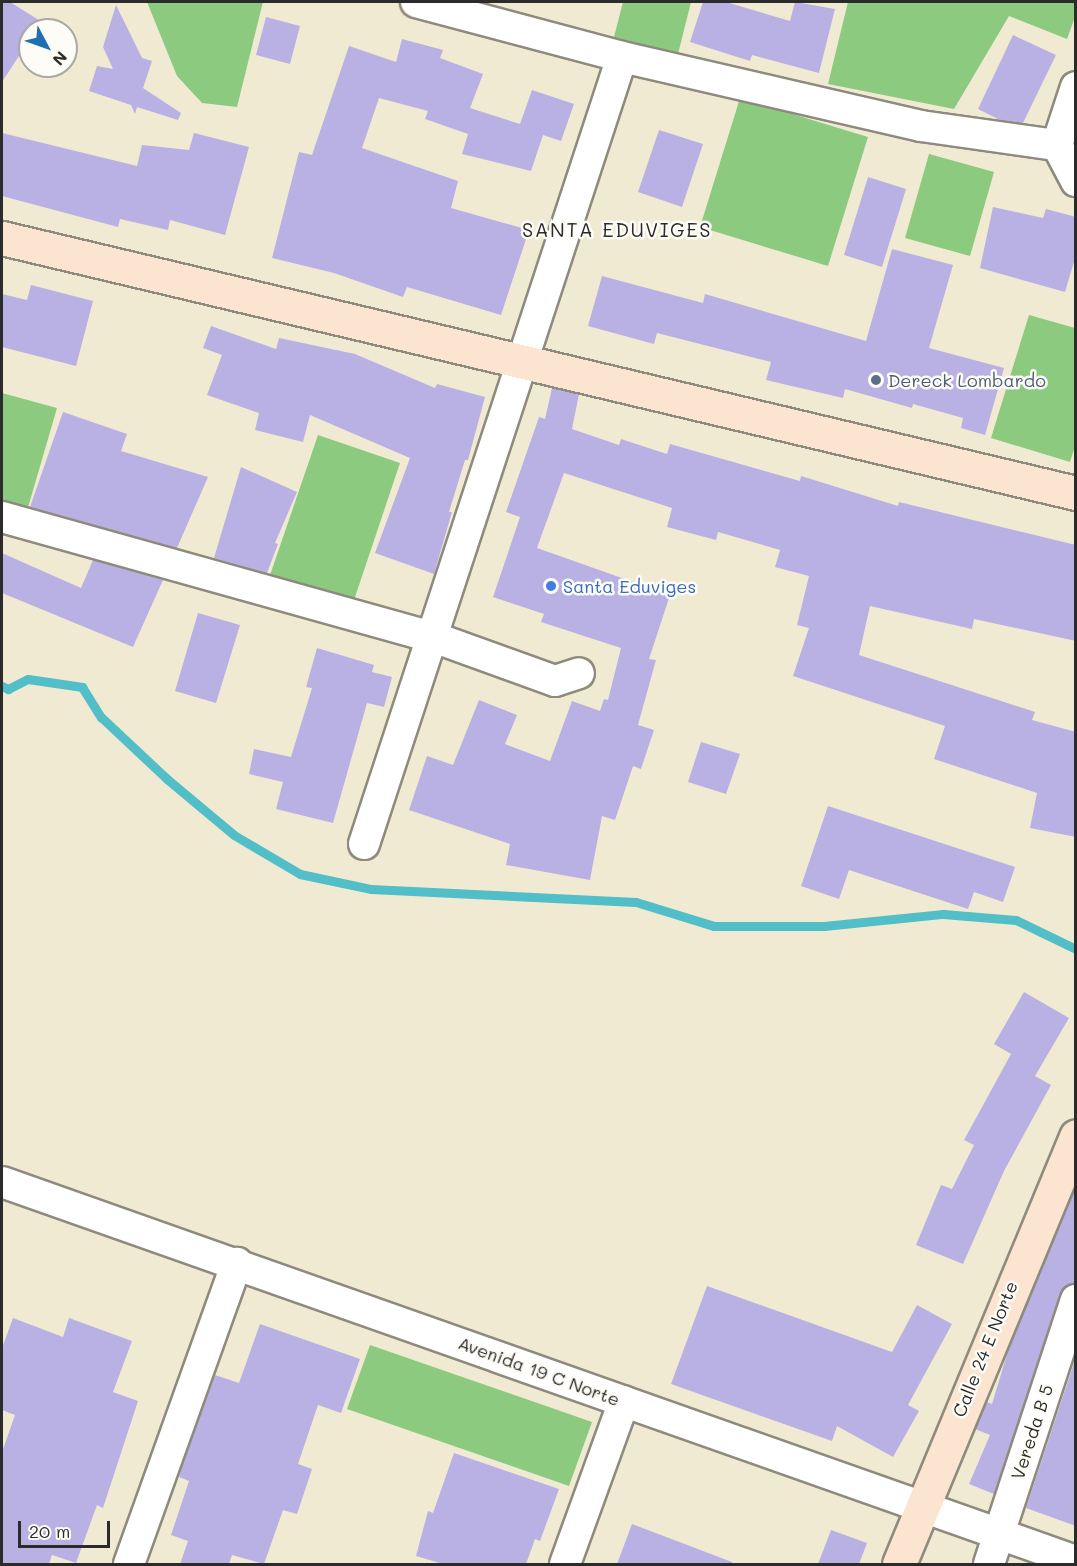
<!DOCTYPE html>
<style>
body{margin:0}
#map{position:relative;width:1077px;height:1566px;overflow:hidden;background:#f1ead2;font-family:Mali,sans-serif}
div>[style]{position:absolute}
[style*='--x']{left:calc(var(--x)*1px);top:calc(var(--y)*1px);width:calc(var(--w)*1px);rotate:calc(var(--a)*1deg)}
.green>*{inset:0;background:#8cca80}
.stream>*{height:9px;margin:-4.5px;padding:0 4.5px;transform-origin:4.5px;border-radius:4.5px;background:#51bec8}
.building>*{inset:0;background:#b9b1e3}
.roads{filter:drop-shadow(2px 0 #8e8a7e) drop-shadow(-2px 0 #8e8a7e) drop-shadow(0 2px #8e8a7e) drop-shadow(0 -2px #8e8a7e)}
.street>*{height:30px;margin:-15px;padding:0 15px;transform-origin:15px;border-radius:15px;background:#fff}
.secondary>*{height:33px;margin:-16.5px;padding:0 16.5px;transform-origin:16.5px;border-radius:16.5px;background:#fce5d0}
.dots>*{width:16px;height:16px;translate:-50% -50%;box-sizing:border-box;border:3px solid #fdfcf7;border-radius:50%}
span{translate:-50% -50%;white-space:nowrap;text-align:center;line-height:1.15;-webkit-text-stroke:5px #fdfcf7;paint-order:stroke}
.service-label{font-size:18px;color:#4e5e75}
.left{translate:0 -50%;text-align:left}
.shop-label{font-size:18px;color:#366cbe}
.street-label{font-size:18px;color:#2b2b2b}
.neighbourhood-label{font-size:20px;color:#2b2b2b;letter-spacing:1.5px}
.frame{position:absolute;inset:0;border:3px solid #2b2b2b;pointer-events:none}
.north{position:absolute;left:18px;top:18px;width:60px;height:60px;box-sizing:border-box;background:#fdfcf7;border:2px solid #a9a8a5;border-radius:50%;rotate:131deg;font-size:16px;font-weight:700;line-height:24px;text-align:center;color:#2b2b2b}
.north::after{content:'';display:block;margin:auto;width:21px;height:27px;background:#1f6fb2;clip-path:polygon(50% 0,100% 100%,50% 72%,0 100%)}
.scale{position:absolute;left:18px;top:1521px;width:92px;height:27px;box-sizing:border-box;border:3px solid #2b2b2b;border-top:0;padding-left:8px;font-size:18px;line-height:21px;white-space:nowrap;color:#2b2b2b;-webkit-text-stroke:4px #fdfcf7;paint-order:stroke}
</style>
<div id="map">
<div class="green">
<i style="clip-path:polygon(147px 2px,263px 2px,237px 107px,202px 103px,177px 76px)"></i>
<i style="clip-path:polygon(623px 2px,691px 2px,678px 54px,614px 37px)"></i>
<i style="clip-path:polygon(848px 2px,1075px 2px,1075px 17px,1067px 39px,1009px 16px,954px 109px,828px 84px)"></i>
<i style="clip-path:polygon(740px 98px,868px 137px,828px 266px,700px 227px)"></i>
<i style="clip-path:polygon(929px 154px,994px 172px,970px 256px,905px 238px)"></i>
<i style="clip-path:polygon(1029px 315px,1075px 328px,1076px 443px,1070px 462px,991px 438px)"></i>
<i style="clip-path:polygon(2px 393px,57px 408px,27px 511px,2px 504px)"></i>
<i style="clip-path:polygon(318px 435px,400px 463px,350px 612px,267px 584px)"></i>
<i style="clip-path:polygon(370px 1345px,592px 1422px,569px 1486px,347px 1409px)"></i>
</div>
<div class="stream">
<i style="--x:2;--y:686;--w:7;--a:27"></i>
<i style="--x:8;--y:689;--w:22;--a:-27"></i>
<i style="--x:28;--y:679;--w:55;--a:8.4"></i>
<i style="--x:82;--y:687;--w:36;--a:58"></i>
<i style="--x:101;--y:717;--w:91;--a:43.2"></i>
<i style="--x:167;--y:779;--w:87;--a:39.9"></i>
<i style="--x:234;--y:835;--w:77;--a:30.6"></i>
<i style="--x:300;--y:874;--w:73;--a:11.9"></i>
<i style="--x:371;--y:889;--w:265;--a:2.8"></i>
<i style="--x:636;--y:902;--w:82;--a:17.1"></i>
<i style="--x:714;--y:926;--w:110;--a:0"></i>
<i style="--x:824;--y:926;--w:120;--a:-5.8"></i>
<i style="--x:943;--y:914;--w:73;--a:4.7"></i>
<i style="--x:1016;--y:920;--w:67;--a:25.8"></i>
</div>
<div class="building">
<i style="clip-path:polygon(2px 2px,10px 2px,42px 22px,36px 30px,30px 30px,30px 39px,2px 82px)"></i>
<i style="clip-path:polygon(703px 2px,726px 2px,790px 21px,795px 2px,835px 9px,819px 73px,752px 55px,750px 61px,690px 42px)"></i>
<i style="clip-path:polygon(116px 5px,142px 58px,152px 61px,143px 88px,181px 113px,178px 120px,137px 107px,135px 114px,131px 105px,89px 91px,97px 66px,113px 69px,103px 47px)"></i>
<i style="clip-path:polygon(266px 17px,300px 26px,290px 64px,256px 55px)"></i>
<i style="clip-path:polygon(1013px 35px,1056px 55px,1023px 123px,1000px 120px,978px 109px)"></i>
<i style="clip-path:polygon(402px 39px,443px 50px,440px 58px,483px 74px,470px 108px,520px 124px,532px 90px,574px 104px,561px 141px,543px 135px,531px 171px,462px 154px,468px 134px,425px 119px,428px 111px,379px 98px,362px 148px,458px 181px,451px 208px,529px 230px,501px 315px,407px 287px,403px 297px,334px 273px,272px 258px,299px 152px,312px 155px,349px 46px,396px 62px)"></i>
<i style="clip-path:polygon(659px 130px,703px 144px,682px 207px,638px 192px)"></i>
<i style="clip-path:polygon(2px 133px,137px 166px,142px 145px,189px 150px,194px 133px,249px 147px,225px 235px,170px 220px,168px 230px,120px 219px,118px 227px,2px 196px)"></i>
<i style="clip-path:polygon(868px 177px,906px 189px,882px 267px,844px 255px)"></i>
<i style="clip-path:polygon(993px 207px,1043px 218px,1046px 209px,1076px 217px,1076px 255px,1065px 292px,980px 268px)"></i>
<i style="clip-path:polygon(892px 249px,953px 265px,929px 348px,1004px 368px,985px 435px,961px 428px,963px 418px,913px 404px,912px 408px,845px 389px,843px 398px,766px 380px,771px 362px,657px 333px,654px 344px,588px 326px,602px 276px,703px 303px,705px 294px,866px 341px)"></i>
<i style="clip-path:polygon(31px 285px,93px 301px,76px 366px,2px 347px,2px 294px,27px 300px)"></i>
<i style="clip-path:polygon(211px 326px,276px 349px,279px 338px,355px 354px,435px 388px,437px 384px,485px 397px,468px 460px,465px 460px,449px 512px,452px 512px,434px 574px,375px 553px,410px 458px,310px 415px,303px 442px,255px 430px,259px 413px,207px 395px,222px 355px,203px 348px)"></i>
<i style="clip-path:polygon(552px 388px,579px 394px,572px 429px,619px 445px,621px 439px,667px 454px,670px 444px,800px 481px,801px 476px,898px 506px,899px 502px,1076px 545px,1076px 641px,974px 619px,972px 629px,870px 606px,859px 655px,1035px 712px,1032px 720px,1076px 732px,1076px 837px,1030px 828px,1037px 793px,934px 759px,945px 726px,793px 676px,809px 628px,797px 625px,809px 576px,775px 567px,780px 550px,718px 532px,716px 540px,667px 527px,672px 508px,564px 473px,537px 548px,670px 595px,649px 659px,656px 660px,638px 725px,654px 730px,641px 769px,633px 766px,615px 820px,602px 816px,590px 880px,506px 865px,510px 844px,409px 810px,427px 756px,453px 765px,479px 700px,517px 715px,505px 744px,550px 761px,572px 701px,600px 711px,604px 699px,608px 700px,621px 648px,541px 622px,544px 614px,493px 597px,520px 517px,506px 512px,539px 417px,545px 419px)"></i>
<i style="clip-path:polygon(63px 412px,127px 434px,121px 451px,208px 477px,177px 548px,30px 507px)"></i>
<i style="clip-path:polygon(241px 467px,297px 492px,275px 543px,278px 544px,267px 573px,214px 558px)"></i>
<i style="clip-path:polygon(2px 553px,81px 588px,93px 560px,163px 580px,133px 647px,2px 593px)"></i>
<i style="clip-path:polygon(198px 613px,240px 625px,216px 703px,175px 691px)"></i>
<i style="clip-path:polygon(317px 648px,374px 665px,372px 672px,392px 677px,384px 707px,367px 703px,333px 823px,276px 809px,283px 782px,249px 774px,254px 749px,291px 757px,312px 688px,306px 687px)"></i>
<i style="clip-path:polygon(701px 742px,740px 754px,726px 794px,688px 782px)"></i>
<i style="clip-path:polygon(828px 806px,1015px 867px,1003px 902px,974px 892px,968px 909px,849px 870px,839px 899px,801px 886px)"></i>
<i style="clip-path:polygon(1024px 992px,1069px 1018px,1035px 1076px,1051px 1085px,1004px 1171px,963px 1264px,916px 1245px,941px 1185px,952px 1189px,974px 1145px,964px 1140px,1011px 1054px,994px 1044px)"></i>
<i style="clip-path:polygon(1076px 1186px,1076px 1283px,1065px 1287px,1060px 1295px,994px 1494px,969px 1484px,990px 1435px,975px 1429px,987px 1402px,992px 1404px,1008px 1351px)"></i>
<i style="clip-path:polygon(707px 1286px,892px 1352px,917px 1305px,952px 1324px,908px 1405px,919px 1411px,893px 1457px,837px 1426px,832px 1441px,671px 1384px)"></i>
<i style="clip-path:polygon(13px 1318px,63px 1337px,69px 1318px,132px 1341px,113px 1392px,138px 1401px,103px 1508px,97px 1505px,76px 1563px,52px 1555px,49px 1564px,2px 1564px,2px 1452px,15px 1415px,2px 1410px,2px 1348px)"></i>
<i style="clip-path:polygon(260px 1324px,360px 1359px,341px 1413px,318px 1405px,298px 1464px,312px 1469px,297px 1514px,283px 1510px,264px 1564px,232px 1555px,229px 1564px,180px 1564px,188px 1541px,171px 1535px,189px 1481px,179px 1477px,181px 1469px,215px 1375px,239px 1383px)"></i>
<i style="clip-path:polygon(1076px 1357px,1076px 1526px,1026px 1508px)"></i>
<i style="clip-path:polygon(454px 1453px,559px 1489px,540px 1541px,535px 1539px,526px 1564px,443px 1564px,416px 1556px,428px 1511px,433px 1513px)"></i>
<i style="clip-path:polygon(632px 1524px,732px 1562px,732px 1564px,617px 1564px)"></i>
<i style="clip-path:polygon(831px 1530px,867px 1543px,859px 1564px,818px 1564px)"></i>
</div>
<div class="roads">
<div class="street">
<i style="--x:416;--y:2;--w:213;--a:14.9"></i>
<i style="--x:622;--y:57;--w:307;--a:13"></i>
<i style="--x:921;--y:126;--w:137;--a:8"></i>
<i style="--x:1057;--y:145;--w:61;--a:-71.9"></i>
<i style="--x:1057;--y:145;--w:41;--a:62.2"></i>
<i style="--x:2;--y:517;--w:447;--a:15.6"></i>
<i style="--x:433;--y:637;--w:130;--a:19.8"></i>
<i style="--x:555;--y:681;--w:25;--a:-18"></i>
<i style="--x:364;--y:844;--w:828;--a:-71.85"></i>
<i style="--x:2;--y:1182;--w:1139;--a:19.44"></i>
<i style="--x:129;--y:1564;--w:320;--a:-70.3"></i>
<i style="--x:565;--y:1564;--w:173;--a:-70.1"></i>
<i style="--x:989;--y:1564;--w:278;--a:-71.8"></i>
</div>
<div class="secondary">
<i style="--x:2;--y:238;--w:1104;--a:13.36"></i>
<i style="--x:899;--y:1564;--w:463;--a:-67.5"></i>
</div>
</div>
<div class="dots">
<i style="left:876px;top:380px;background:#5c6f8a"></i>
<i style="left:551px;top:586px;background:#3f7fe0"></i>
</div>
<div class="service-label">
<span class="left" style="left:888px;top:380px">Dereck Lombardo</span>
</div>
<div class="shop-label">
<span class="left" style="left:563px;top:586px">Santa Eduviges</span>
</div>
<div class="street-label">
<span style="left:985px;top:1349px;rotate:-68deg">Calle 24 E Norte</span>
<span style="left:539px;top:1371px;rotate:20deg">Avenida 19 C Norte</span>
<span style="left:1032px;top:1432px;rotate:-72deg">Vereda B 5</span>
</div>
<div class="neighbourhood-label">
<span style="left:617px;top:229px">SANTA EDUVIGES</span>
</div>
<div class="frame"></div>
<div class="north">N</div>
<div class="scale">20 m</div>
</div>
